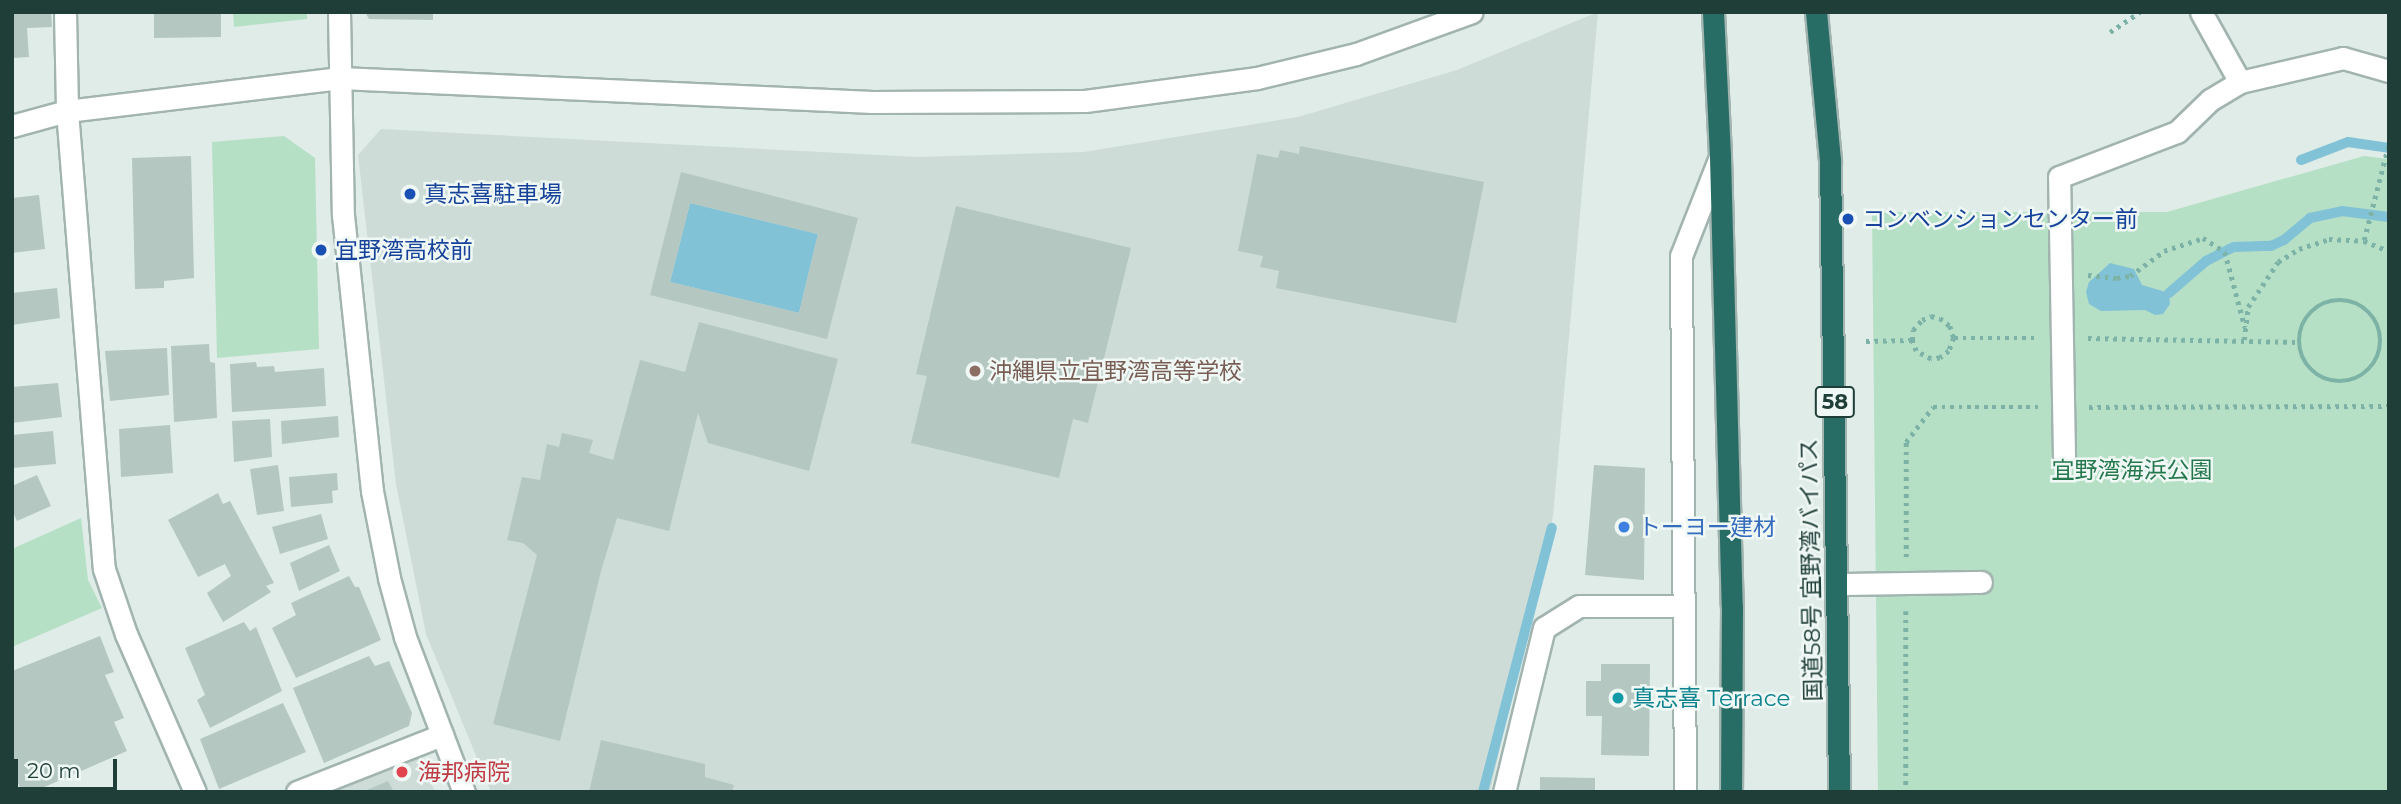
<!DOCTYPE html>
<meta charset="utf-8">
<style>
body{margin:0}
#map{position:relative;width:2401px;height:804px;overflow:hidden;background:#dfece8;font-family:Montserrat,"Noto Sans JP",sans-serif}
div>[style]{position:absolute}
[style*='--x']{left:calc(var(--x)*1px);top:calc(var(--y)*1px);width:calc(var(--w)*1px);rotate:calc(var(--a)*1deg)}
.built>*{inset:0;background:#cddcd7}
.green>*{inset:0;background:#b6e0c5}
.water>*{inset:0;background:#82c2d7}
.stream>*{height:10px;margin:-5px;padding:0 5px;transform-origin:5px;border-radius:5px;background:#82c2d7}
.building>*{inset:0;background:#b4c7c1}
.path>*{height:4.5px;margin-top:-2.25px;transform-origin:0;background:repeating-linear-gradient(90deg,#7db3a7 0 3.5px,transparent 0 8.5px)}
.path>.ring{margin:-2.25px;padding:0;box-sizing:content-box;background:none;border:4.5px solid #7db3a7;border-radius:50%}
.roads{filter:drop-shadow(2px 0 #a2b4b0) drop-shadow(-2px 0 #a2b4b0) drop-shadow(0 2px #a2b4b0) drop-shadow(0 -2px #a2b4b0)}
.lane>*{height:21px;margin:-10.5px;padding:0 10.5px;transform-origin:10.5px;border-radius:10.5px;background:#fff}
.street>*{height:21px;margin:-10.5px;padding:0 10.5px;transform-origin:10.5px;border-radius:10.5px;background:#fff}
.secondary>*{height:21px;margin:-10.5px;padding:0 10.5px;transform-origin:10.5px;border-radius:10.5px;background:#fff}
.highway>*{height:21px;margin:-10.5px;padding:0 10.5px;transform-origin:10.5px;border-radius:10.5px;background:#286d65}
.dots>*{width:19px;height:19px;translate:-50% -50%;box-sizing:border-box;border:4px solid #f0f8f5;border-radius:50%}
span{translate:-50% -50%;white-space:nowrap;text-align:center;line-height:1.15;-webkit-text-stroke:5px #f0f8f5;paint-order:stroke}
.shield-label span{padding:2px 5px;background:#f0f8f5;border:2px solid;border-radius:5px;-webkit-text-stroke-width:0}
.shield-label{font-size:21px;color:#1f3e38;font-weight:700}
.transit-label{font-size:23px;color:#164399}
.left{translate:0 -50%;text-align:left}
.education-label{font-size:23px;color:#785e54}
.park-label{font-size:23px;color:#25784d}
.shop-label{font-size:23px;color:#366cbe}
.street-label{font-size:23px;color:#1f3e38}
.culture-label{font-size:23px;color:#0d838f}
.health-label{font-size:23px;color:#be3a42}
.frame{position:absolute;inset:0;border:14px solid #1f3e38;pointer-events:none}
.scale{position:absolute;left:14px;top:759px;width:103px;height:32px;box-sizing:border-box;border:4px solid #1f3e38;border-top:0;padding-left:9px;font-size:21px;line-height:24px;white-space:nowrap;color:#1f3e38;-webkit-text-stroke:5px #f0f8f5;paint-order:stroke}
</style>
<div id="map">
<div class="built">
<i style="clip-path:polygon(1598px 12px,1553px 516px,1490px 792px,491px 792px,426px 634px,396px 484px,358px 155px,381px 129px,917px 157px,1084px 152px,1298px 117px,1457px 70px)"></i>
<i style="clip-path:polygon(419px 753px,435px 792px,332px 792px)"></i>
</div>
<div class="green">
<i style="clip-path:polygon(233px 12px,307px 12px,307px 19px,234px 27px)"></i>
<i style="clip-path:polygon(284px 136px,315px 158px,319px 349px,217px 358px,212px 142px)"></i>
<i style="clip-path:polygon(2364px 156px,2389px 159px,2389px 792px,1878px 792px,1872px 212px,2167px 212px)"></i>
<i style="clip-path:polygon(81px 518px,88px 580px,102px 608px,12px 647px,12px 549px)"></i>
</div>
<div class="water">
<i style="clip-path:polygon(690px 203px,818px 234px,799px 313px,670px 282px)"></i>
<i style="clip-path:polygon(2110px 263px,2134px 269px,2142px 285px,2169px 293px,2170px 304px,2163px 314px,2155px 315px,2145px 310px,2101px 311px,2089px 304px,2086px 292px,2089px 282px)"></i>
</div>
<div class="stream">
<i style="--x:2301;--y:160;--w:50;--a:-21"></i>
<i style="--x:2348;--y:142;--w:41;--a:8.3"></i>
<i style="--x:2169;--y:293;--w:49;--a:-40.9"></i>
<i style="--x:2206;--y:261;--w:31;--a:-27"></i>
<i style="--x:2234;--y:247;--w:37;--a:-2"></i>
<i style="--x:2271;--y:246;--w:14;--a:-25"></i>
<i style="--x:2284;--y:240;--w:34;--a:-40"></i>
<i style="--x:2310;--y:218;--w:33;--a:-12"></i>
<i style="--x:2342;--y:211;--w:47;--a:7.3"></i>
<i style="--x:1483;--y:792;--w:273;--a:-75.4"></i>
</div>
<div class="building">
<i style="clip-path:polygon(12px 12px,51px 12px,52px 27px,27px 28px,29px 57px,12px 58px)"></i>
<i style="clip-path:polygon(154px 12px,221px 12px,221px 37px,154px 38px)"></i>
<i style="clip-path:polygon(365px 12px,433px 12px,433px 20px,369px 19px)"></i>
<i style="clip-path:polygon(1300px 146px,1484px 182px,1456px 323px,1276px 288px,1279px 271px,1260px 267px,1263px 256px,1238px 251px,1257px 154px,1278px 158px,1280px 150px,1299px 154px)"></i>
<i style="clip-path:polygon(191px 156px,194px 278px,164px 281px,164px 288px,135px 289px,132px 158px)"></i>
<i style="clip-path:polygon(evenodd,681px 172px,858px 218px,827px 339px,650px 295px,681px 172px,690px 203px,818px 234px,799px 313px,670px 282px,690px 203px)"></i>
<i style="clip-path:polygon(39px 195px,45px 249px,12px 253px,12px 198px)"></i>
<i style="clip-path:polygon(956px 206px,1131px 248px,1088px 423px,1073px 419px,1059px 478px,911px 443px,927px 376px,916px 374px)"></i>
<i style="clip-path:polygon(57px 288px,60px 318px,12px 325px,12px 293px)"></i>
<i style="clip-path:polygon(699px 322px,838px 359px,809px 471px,708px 443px,698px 413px,669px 531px,617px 518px,601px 571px,560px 741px,493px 724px,537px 555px,523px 543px,507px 540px,522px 477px,540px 480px,547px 444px,559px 447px,562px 433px,593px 440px,589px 453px,613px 460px,640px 360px,685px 372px)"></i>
<i style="clip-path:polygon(209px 344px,210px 362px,215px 363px,217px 418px,174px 422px,171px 346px)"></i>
<i style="clip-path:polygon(167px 348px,169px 395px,110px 401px,105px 351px)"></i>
<i style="clip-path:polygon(256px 362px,257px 367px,274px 366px,275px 372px,324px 368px,326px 406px,232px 412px,230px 364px)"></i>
<i style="clip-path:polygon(58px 383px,62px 417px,12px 423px,12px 387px)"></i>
<i style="clip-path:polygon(338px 416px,339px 437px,282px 444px,281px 421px)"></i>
<i style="clip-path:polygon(270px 419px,272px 457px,234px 462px,232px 421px)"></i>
<i style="clip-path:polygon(170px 425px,173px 473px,121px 477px,119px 429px)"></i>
<i style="clip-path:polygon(53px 431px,56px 464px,12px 468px,12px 435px)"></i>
<i style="clip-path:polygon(278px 465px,284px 511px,257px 515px,250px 469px)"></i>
<i style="clip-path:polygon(1594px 465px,1645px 468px,1644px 580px,1585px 575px)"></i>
<i style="clip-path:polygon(337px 473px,338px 490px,332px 491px,333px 503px,291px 507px,289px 477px)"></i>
<i style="clip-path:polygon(37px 475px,51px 506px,17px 521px,12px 510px,12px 486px)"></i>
<i style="clip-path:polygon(218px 493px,223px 504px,230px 501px,274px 583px,266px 586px,271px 592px,223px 622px,207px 593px,231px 576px,225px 564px,198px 577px,168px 520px)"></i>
<i style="clip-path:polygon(321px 514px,328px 539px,280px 554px,272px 527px)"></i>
<i style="clip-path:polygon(329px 545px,340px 571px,299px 591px,290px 563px)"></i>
<i style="clip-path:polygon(349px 576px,355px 587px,359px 587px,381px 640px,296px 678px,272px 628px,296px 615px,291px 603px)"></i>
<i style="clip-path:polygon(244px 622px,250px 631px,256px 627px,282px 691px,210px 728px,197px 700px,205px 695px,185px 648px)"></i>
<i style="clip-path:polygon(100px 636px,114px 672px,105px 675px,124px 718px,114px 722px,127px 751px,33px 792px,22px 792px,12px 770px,12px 671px)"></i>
<i style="clip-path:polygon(369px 656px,375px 666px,389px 661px,412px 713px,409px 726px,324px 763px,293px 688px)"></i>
<i style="clip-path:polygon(1601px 664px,1650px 664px,1649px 756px,1601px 755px,1602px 716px,1586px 716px,1586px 681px,1601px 681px)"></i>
<i style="clip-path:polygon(283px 703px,306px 752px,219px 789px,200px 739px)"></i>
<i style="clip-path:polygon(601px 740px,705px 764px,705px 777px,734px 785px,732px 792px,589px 792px)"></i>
<i style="clip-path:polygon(1540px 777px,1595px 778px,1595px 792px,1540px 792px)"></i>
<i style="clip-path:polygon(388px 781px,394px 792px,362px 792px)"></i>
</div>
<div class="path">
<i style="--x:2110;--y:32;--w:36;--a:-34"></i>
<i style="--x:2364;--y:240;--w:100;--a:-75.5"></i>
<i style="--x:2088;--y:275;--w:29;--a:6"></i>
<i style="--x:2117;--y:278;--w:13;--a:-9"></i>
<i style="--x:2130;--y:276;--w:42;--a:-36.3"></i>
<i style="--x:2164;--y:251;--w:41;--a:-18.4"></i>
<i style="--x:2203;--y:238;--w:26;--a:32"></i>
<i style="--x:2225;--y:252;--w:78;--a:75.1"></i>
<i class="ring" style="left:2299px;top:300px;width:77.5px;height:77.5px"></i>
<i style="--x:1954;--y:338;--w:14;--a:111"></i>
<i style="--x:1949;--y:351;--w:11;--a:142"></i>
<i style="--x:1940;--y:358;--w:9;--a:174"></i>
<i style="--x:1931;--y:359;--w:17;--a:-152"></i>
<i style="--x:1916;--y:351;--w:12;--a:-110"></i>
<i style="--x:1912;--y:340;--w:10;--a:-84"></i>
<i style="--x:1913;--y:330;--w:13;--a:-48"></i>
<i style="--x:1922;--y:320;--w:10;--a:-24"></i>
<i style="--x:1931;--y:316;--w:9;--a:13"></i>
<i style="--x:1940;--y:318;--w:13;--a:39"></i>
<i style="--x:1950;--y:326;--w:13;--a:72"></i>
<i style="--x:1954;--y:338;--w:80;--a:0"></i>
<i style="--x:2088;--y:338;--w:210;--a:1.1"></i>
<i style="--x:2244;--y:340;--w:33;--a:-83"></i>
<i style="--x:2248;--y:307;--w:54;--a:-56.3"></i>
<i style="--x:2278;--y:262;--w:25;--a:-32"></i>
<i style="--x:2299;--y:249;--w:32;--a:-18"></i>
<i style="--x:2329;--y:239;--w:35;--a:3"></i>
<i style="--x:2364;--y:241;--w:27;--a:22"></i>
<i style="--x:1866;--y:341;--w:46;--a:-1.2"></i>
<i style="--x:2089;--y:407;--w:300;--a:-0.2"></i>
<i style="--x:1906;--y:557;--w:115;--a:-90"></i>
<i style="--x:1906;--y:442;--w:44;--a:-52.4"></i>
<i style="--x:1933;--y:407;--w:105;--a:0"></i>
<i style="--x:1906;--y:611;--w:181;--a:90"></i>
</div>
<div class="roads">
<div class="lane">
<i style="--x:2201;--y:12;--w:80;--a:60.9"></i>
<i style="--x:2064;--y:456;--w:279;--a:-91"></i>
<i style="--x:2059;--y:177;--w:126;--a:-20.9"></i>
<i style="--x:2177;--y:132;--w:46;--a:-44.1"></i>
<i style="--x:2210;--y:100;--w:35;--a:-31"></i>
<i style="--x:2240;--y:82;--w:106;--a:-13.1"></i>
<i style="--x:2343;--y:58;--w:48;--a:15.8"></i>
<i style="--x:1837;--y:584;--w:144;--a:-0.8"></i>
<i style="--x:297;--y:792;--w:156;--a:-21.5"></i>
</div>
<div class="street">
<i style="--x:65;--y:12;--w:99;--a:88.8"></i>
<i style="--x:67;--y:111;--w:459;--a:85.4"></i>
<i style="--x:104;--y:569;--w:69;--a:71.3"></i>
<i style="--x:126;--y:634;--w:172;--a:66.4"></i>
<i style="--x:339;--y:12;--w:203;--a:88.9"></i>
<i style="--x:343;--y:215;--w:278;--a:84"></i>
<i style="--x:372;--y:491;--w:89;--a:78.9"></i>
<i style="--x:389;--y:578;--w:61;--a:74.8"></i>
<i style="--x:405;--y:637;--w:166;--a:69.2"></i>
<i style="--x:1504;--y:792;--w:169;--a:-76.3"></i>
<i style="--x:1544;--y:628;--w:41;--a:-32.2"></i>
<i style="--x:1579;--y:606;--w:105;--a:0"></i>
<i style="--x:1685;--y:792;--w:536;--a:-90.43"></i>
<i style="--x:1681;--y:256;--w:106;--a:-68.5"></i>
</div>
<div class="secondary">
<i style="--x:12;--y:126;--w:57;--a:-15.3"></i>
<i style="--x:67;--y:111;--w:275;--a:-6.9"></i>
<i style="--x:340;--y:78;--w:533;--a:2.58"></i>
<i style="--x:872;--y:102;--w:213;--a:-0.3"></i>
<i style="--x:1085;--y:101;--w:174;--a:-7.6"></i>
<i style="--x:1257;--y:78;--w:102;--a:-13.6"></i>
<i style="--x:1356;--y:54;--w:123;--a:-19.9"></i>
</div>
<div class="highway">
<i style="--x:1713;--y:12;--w:145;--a:87.2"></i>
<i style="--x:1720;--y:157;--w:449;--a:88.5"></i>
<i style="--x:1732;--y:606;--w:186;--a:90.3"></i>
<i style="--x:1816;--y:12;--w:149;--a:84.6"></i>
<i style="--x:1830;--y:160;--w:632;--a:89.18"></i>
</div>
</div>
<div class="dots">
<i style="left:410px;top:194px;background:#1a4fb4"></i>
<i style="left:1848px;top:219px;background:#1a4fb4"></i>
<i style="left:321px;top:250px;background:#1a4fb4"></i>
<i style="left:975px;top:371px;background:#8d6e63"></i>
<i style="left:1624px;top:527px;background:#3f7fe0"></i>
<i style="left:1618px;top:698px;background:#0f9aa8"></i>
<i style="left:402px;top:772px;background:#e0444e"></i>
</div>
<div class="shield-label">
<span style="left:1835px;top:402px">58</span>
</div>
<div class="transit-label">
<span class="left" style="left:424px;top:194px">真志喜駐車場</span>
<span class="left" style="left:1862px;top:219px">コンベンションセンター前</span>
<span class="left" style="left:335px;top:250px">宜野湾高校前</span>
</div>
<div class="education-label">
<span class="left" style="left:989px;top:371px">沖縄県立宜野湾高等学校</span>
</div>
<div class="park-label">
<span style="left:2132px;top:470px">宜野湾海浜公園</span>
</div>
<div class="shop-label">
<span class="left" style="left:1638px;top:527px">トーヨー建材</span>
</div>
<div class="street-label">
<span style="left:1811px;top:570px;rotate:-91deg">国道58号 宜野湾バイパス</span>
</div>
<div class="culture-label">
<span class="left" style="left:1632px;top:698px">真志喜 Terrace</span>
</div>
<div class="health-label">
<span class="left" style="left:418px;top:772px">海邦病院</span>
</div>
<div class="frame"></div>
<div class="scale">20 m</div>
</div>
